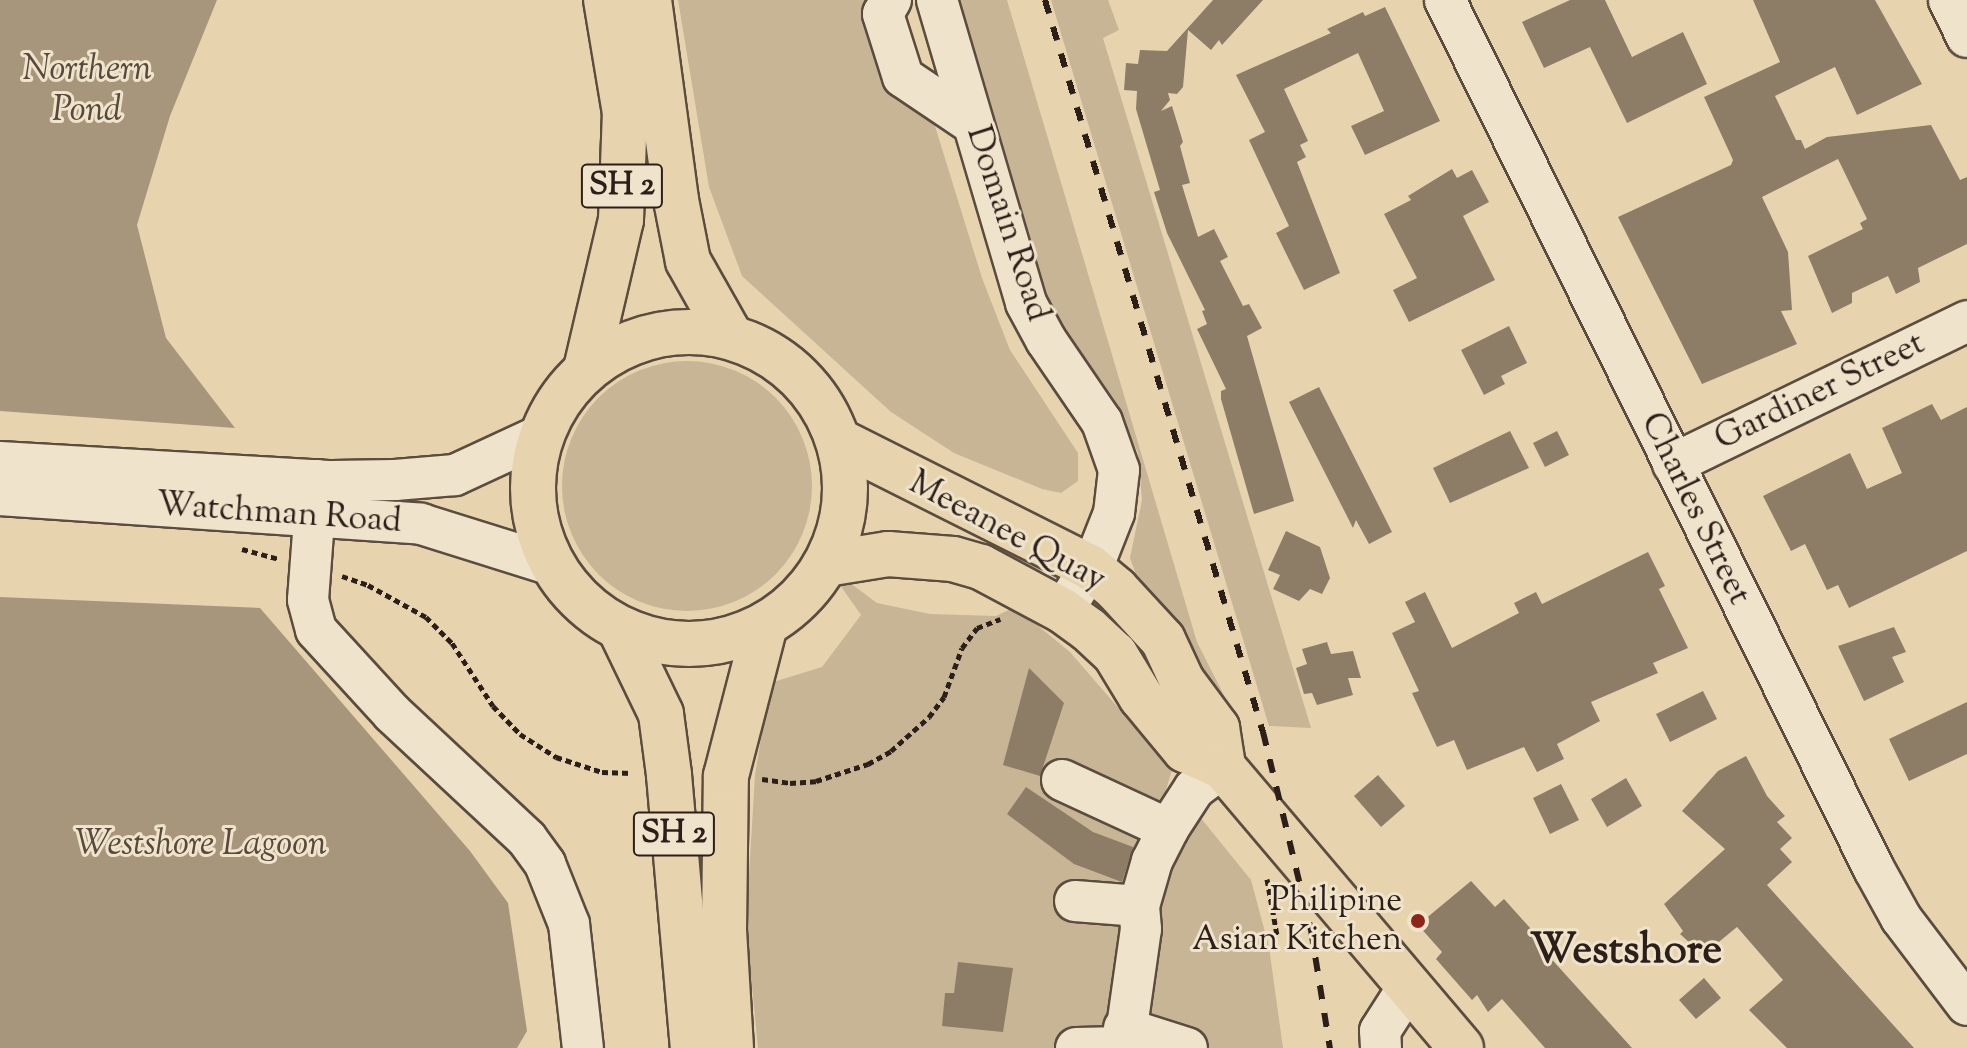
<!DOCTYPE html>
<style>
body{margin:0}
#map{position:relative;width:1967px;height:1048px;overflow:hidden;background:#e7d4af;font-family:"Sorts Mill Goudy",serif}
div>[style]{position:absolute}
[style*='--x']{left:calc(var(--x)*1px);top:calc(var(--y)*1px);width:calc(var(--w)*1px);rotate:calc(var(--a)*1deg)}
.green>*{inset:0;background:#c7b596}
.round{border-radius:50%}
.water>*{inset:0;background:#a7967c}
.building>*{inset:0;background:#8d7d67}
.path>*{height:5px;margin-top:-2.5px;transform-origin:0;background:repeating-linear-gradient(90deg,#2c1f1a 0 6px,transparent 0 10px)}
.roads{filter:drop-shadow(2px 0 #5b4c3f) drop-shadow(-2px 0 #5b4c3f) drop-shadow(0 2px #5b4c3f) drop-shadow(0 -2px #5b4c3f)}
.minor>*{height:40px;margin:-20px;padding:0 20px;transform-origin:20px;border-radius:20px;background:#efe3cb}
.major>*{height:44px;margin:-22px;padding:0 22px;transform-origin:22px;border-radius:22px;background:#e7d4af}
.highway>*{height:44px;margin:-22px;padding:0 22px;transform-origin:22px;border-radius:22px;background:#e7d4af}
.highway>.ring{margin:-22px;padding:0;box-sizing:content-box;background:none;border:44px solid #e7d4af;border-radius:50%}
.rail>*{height:6px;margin-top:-3px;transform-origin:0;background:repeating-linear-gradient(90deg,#2c1f1a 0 14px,transparent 0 28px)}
.dots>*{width:22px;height:22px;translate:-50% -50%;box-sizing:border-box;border:4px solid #efe3cb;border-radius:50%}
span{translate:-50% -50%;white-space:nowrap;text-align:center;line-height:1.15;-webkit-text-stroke:6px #efe3cb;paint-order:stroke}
.shield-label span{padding:2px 6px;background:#efe3cb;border:2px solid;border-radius:6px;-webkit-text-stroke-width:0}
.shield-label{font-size:32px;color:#2c1f1a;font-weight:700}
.street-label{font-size:34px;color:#2c1f1a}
.poi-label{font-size:34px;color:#2c1f1a}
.right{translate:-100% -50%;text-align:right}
.water-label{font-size:36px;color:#57493c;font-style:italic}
.district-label{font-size:42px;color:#2c1f1a;font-weight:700}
</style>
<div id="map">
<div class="green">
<i style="clip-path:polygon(678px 0,896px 0,982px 278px,1010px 350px,1078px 453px,1078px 481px,1061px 493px,1042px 489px,954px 453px,891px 412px,742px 276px,709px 187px)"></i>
<i style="clip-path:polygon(958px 0,1007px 0,1197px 642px,1234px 715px,1138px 612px,1138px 580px,1130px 558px,1142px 500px,1138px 453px,1114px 399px,1053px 312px,1035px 263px)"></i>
<i style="clip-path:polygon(1051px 0,1108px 0,1119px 30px,1103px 38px,1311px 728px,1269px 726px)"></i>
<i class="round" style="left:562px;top:361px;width:250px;height:250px"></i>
<i style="clip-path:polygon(826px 565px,877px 603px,930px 614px,996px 616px,1015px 607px,1070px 652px,1172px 770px,1166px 790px,1200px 817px,1251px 880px,1269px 947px,1283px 1048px,758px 1048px,746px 925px,755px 775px,770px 683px,822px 667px,861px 615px)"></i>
</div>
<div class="water">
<i style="clip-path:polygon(0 0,217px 0,170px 116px,137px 225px,166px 338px,235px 428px,0 411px)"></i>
<i style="clip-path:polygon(0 597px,260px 608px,470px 851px,508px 903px,527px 1031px,517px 1048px,0 1048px)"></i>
</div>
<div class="building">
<i style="clip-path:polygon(1213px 0,1263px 0,1222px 45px,1219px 40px,1211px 50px,1188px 30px,1183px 87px,1177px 94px,1168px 93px,1170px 100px,1161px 111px,1172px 106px,1183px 142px,1180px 146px,1190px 183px,1182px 185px,1198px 237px,1214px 229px,1228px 257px,1220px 261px,1243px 306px,1249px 304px,1262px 328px,1247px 336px,1294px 501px,1254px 514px,1221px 399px,1221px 391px,1226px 389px,1197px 329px,1207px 324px,1202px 311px,1205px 310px,1167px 233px,1154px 192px,1160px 190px,1136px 109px,1137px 91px,1124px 90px,1126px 63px,1138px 64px,1140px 50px,1167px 51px)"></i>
<i style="clip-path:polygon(1570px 0,1605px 0,1632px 57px,1683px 32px,1707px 84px,1627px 123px,1590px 47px,1544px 68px,1522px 22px)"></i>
<i style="clip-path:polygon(1753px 0,1875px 0,1922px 84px,1857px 115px,1835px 67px,1775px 96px,1796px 140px,1801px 140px,1805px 149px,1827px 137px,1931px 125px,1960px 180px,1967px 177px,1967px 244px,1918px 268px,1920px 282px,1896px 294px,1888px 276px,1852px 293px,1852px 303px,1832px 313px,1808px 256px,1863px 229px,1860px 223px,1867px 219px,1838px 159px,1762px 197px,1788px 252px,1792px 310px,1781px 311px,1797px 344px,1702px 384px,1618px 217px,1731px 165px,1733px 160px,1704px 97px,1780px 62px)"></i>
<i style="clip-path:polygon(1385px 7px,1440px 121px,1365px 155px,1351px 126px,1384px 111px,1358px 53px,1284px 89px,1308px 141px,1300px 145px,1306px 157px,1297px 162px,1340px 273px,1304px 290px,1276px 233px,1289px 226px,1249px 140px,1265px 132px,1236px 75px,1331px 33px,1327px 29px,1363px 12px,1365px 16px)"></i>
<i style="clip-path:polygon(1452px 169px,1457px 178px,1472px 170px,1489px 202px,1463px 216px,1495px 280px,1409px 322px,1393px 290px,1417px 278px,1384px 214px,1411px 200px,1408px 196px)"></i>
<i style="clip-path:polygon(1509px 326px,1527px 363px,1501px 376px,1505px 384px,1484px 395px,1461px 350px)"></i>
<i style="clip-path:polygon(1319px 387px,1392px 532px,1369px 544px,1356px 520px,1353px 528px,1289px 402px)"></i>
<i style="clip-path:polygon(1932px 404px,1941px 420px,1967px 407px,1967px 551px,1849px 608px,1838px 585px,1827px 590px,1805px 544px,1791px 551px,1763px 496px,1850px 453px,1867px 489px,1902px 473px,1882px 428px)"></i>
<i style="clip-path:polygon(1510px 431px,1529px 468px,1450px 503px,1433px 468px)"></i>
<i style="clip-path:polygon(1557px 431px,1569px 455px,1545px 467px,1533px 443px)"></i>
<i style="clip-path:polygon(1286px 531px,1320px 547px,1330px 578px,1322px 594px,1310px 589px,1299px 601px,1273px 589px,1280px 575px,1268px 570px)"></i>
<i style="clip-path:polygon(1648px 552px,1665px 586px,1659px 589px,1688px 648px,1653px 663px,1658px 673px,1591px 702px,1600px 721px,1557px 744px,1564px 759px,1537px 772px,1524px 747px,1467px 770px,1454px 740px,1437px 747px,1412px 693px,1419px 691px,1392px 633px,1415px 622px,1405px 602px,1425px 592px,1452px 648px,1519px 613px,1514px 603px,1536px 592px,1542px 604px)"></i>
<i style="clip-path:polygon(1894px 627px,1906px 652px,1892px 657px,1904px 682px,1864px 701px,1838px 646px)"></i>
<i style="clip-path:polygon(1327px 642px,1331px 654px,1353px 651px,1361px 678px,1348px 678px,1353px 695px,1317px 705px,1312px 693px,1304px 694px,1296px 668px,1307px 664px,1302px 649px)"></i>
<i style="clip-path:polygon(1029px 668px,1064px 703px,1040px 776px,1003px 765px)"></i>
<i style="clip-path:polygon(1703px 691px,1717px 719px,1670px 742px,1656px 714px)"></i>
<i style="clip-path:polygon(1967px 702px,1967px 754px,1909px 781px,1889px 739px)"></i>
<i style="clip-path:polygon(1746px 756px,1767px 796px,1785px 816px,1777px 822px,1792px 838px,1780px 849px,1792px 862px,1767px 885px,1914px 1048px,1787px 1048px,1749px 1010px,1783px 980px,1737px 927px,1703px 955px,1680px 934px,1683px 931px,1664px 904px,1725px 849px,1682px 811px,1718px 771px)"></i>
<i style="clip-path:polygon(1378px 775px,1405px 806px,1381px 827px,1354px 796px)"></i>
<i style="clip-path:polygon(1626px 778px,1642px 806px,1607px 827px,1591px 799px)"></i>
<i style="clip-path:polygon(1561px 784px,1579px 820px,1550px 834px,1533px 798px)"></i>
<i style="clip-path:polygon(1026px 787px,1093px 832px,1133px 847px,1122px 882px,1074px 864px,1007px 814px)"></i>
<i style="clip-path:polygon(1471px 881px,1495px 907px,1504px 899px,1541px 940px,1537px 943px,1632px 1048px,1545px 1048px,1502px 999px,1488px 1012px,1477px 995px,1472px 1000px,1436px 959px,1442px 952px,1418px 925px)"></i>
<i style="clip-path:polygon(958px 962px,1013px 968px,1003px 1032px,942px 1026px,945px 993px,954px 993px)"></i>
<i style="clip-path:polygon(1704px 978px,1721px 998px,1696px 1019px,1679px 1000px)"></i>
</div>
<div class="path">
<i style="--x:242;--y:549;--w:38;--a:15"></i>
<i style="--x:342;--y:576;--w:28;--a:19"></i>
<i style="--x:368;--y:585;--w:66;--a:28.9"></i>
<i style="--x:426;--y:617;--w:37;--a:45"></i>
<i style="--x:452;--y:643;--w:75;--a:56.9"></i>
<i style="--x:493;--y:706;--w:39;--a:46"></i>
<i style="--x:520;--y:734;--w:43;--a:32.6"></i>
<i style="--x:556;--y:757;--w:48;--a:18.1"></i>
<i style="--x:602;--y:772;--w:30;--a:2"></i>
<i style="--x:762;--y:779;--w:28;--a:8"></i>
<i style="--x:790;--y:783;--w:26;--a:-4"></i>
<i style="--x:816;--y:781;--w:55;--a:-18.1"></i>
<i style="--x:868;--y:764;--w:26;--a:-29"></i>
<i style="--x:891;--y:751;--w:51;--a:-41.8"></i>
<i style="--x:929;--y:717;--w:25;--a:-53"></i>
<i style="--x:944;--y:697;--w:52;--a:-69.8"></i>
<i style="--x:962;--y:648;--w:25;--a:-53"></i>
<i style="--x:977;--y:628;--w:25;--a:-21"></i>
<i style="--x:1267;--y:879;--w:57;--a:79.9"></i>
</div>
<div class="roads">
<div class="minor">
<i style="--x:891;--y:0;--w:16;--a:120"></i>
<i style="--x:883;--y:14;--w:66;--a:72.4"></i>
<i style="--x:903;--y:77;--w:84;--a:33.9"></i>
<i style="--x:937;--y:0;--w:316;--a:73.6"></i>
<i style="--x:1026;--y:303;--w:42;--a:61.6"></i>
<i style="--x:1046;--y:340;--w:99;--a:55.7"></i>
<i style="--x:1102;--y:422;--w:51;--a:70.5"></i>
<i style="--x:1119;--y:470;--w:43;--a:96.6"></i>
<i style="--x:1114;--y:513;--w:46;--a:111.6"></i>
<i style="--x:1097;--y:556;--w:65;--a:121.7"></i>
<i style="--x:1445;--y:0;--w:969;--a:63.73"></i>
<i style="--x:1874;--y:869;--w:56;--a:61.1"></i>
<i style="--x:1901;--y:918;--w:109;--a:52.8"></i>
<i style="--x:1949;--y:0;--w:41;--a:64.1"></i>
<i style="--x:0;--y:462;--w:333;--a:3.3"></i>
<i style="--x:332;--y:481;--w:63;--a:-0.9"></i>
<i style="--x:395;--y:480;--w:60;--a:-4.8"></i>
<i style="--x:455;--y:475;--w:95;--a:-24.9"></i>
<i style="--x:1673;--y:464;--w:327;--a:-25.9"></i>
<i style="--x:317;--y:480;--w:120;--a:94.3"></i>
<i style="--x:308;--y:600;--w:31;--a:75"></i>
<i style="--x:316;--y:630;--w:113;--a:47.5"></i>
<i style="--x:392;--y:713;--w:185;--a:43"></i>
<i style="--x:527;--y:839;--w:31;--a:54"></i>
<i style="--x:545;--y:864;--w:65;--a:68.2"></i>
<i style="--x:569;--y:924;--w:125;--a:83.6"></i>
<i style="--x:0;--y:495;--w:422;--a:3.9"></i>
<i style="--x:421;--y:524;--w:137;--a:17.4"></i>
<i style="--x:1062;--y:780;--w:117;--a:24.8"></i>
<i style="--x:1075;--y:901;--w:64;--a:4.5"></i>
<i style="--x:1124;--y:1028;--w:66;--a:17.6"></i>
<i style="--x:1076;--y:1048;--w:48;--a:-1.2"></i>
<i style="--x:1124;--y:1048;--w:120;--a:-81.9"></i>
<i style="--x:1141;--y:929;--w:23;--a:-95"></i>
<i style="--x:1139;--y:906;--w:47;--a:-73.9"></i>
<i style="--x:1152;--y:861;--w:36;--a:-63"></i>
<i style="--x:1168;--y:829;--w:48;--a:-57"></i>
<i style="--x:1194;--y:789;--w:36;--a:-37"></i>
<i style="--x:1381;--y:1048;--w:17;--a:-93"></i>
<i style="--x:1380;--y:1031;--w:52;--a:-57.5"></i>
</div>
<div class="major">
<i style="--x:839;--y:441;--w:282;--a:26.7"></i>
<i style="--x:1091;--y:568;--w:33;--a:40"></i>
<i style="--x:1116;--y:589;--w:69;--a:47.3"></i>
<i style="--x:1163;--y:640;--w:45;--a:65.1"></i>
<i style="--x:1182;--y:681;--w:59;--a:53.3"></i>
<i style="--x:1217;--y:728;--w:39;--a:81"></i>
<i style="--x:826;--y:564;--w:63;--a:-9.2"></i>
<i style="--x:888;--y:554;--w:65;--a:4.4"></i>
<i style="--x:953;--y:559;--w:29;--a:16"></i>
<i style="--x:981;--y:567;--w:93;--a:28.2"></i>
<i style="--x:1063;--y:611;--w:31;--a:36"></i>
<i style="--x:1088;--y:629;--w:37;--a:43"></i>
<i style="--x:1115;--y:654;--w:50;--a:58.8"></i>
<i style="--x:1141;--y:697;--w:69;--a:50.3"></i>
<i style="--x:1185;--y:750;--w:42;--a:24.1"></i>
<i style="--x:1223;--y:767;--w:368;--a:49.7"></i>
</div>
<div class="highway">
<i style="--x:649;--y:0;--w:202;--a:82.3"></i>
<i style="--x:676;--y:200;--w:62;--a:78.9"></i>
<i style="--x:688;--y:261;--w:87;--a:60.5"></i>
<i class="ring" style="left:533px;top:332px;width:268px;height:268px"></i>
<i style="--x:586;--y:369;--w:153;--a:-76.8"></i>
<i style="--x:621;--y:220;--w:107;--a:-87.9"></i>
<i style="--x:625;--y:113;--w:115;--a:-99.5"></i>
<i style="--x:620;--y:629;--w:94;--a:64.2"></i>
<i style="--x:661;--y:714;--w:62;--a:82.5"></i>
<i style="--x:669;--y:775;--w:274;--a:85"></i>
<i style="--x:731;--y:1048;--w:117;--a:-93.4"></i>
<i style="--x:724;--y:931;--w:155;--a:-89.3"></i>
<i style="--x:726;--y:776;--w:156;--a:-75.5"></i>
</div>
</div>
<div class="rail">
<i style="--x:1045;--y:0;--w:764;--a:73.42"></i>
<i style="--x:1263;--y:732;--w:204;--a:76.4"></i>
<i style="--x:1311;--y:930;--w:120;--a:80.9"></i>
</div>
<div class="dots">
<i style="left:1418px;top:921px;background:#8f2418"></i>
</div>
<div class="shield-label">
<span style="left:622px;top:186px">SH 2</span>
<span style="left:674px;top:834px">SH 2</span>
</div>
<div class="street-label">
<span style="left:1007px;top:224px;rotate:72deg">Domain Road</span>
<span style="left:1820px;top:392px;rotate:-26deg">Gardiner Street</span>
<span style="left:1695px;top:509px;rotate:64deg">Charles Street</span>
<span style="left:279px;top:514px;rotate:4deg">Watchman Road</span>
<span style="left:1007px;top:532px;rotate:28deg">Meeanee Quay</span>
</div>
<div class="poi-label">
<span class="right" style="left:1402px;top:921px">Philipine<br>Asian Kitchen</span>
</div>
<div class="water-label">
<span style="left:87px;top:91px">Northern<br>Pond</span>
<span style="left:201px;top:846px">Westshore Lagoon</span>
</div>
<div class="district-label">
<span style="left:1626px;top:952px">Westshore</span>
</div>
</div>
